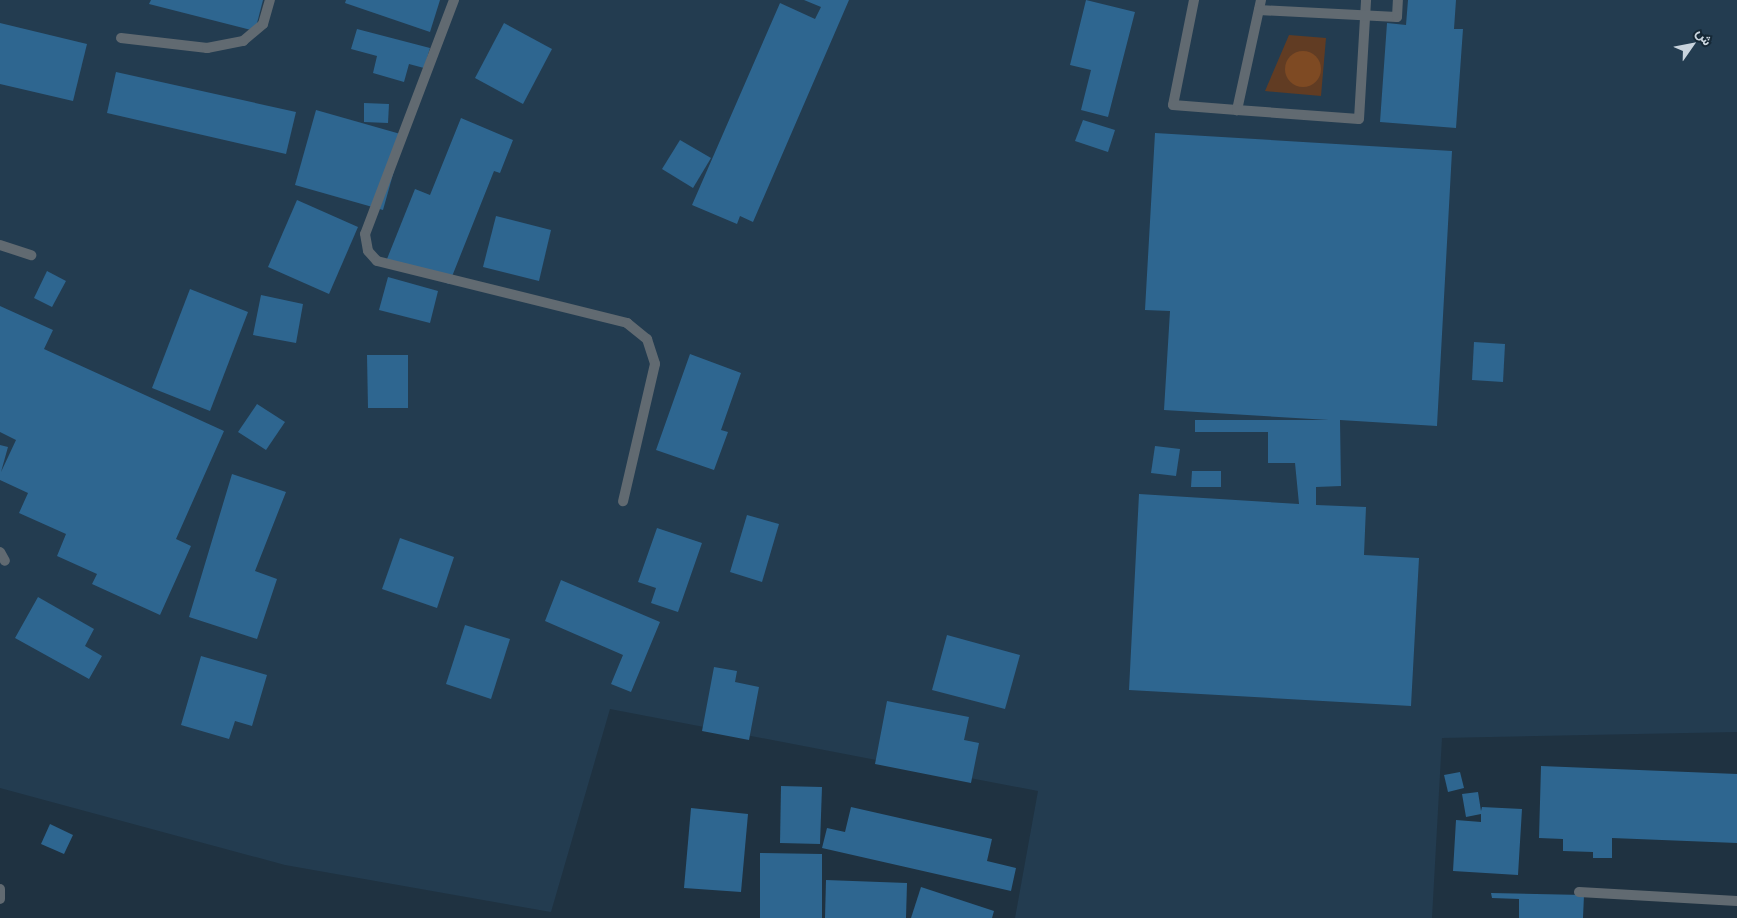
<!DOCTYPE html>
<meta charset="utf-8">
<style>
body{margin:0}
#map{position:relative;width:1737px;height:918px;overflow:hidden;background:#1f3241;font-family:Poppins,Vazirmatn,sans-serif}
div>[style]{position:absolute}
[style*='--x']{left:calc(var(--x)*1px);top:calc(var(--y)*1px);width:calc(var(--w)*1px);rotate:calc(var(--a)*1deg)}
.built>*{inset:0;background:#233c50}
.green>*{inset:0;background:#613c23}
.forest>*{inset:0;background:#7e4a23}
.round{border-radius:50%}
.building>*{inset:0;background:#2e6690}
.street>*{height:10px;margin:-5px;padding:0 5px;transform-origin:5px;border-radius:5px;background:#616a71}
span{translate:-50% -50%;white-space:nowrap;text-align:center;line-height:1.15;-webkit-text-stroke:5px #152836;paint-order:stroke}
.north{position:absolute;left:1667px;top:20px;width:50px;height:50px;-webkit-text-stroke:4px #152836;paint-order:stroke;rotate:57deg;font-size:14px;font-weight:700;line-height:20px;text-align:center;color:#c9d4de}
.north::after{content:'';display:block;margin:auto;width:18px;height:22px;background:#c9d4de;clip-path:polygon(50% 0,100% 100%,50% 72%,0 100%)}
</style>
<div id="map">
<div class="built">
<i style="clip-path:polygon(0 0,1737px 0,1737px 732px,1442px 738px,1432px 918px,1015px 918px,1038px 791px,610px 709px,551px 912px,285px 865px,0 788px)"></i>
</div>
<div class="green">
<i style="clip-path:polygon(1289px 35px,1326px 38px,1321px 96px,1265px 91px)"></i>
</div>
<div class="forest">
<i class="round" style="left:1285px;top:51px;width:36px;height:36px"></i>
</div>
<div class="building">
<i style="clip-path:polygon(151px 0,263px 0,255px 31px,149px 4px)"></i>
<i style="clip-path:polygon(346px 0,440px 0,430px 32px,345px 3px)"></i>
<i style="clip-path:polygon(804px 0,849px 0,753px 222px,740px 216px,737px 224px,692px 205px,780px 3px,815px 19px,821px 7px)"></i>
<i style="clip-path:polygon(1086px 0,1135px 12px,1108px 117px,1081px 110px,1091px 70px,1070px 65px)"></i>
<i style="clip-path:polygon(1408px 0,1456px 0,1454px 29px,1463px 29px,1456px 128px,1380px 122px,1387px 23px,1406px 25px)"></i>
<i style="clip-path:polygon(0 23px,87px 44px,73px 101px,0 84px)"></i>
<i style="clip-path:polygon(504px 23px,552px 49px,523px 104px,475px 78px)"></i>
<i style="clip-path:polygon(357px 29px,430px 48px,424px 68px,409px 64px,404px 82px,373px 73px,377px 56px,351px 49px)"></i>
<i style="clip-path:polygon(116px 72px,296px 112px,286px 154px,107px 113px)"></i>
<i style="clip-path:polygon(364px 103px,389px 104px,388px 123px,364px 122px)"></i>
<i style="clip-path:polygon(316px 110px,404px 135px,383px 210px,295px 185px)"></i>
<i style="clip-path:polygon(461px 118px,513px 140px,500px 173px,494px 171px,449px 284px,387px 259px,415px 189px,430px 195px)"></i>
<i style="clip-path:polygon(1083px 120px,1115px 130px,1108px 152px,1075px 141px)"></i>
<i style="clip-path:polygon(1155px 133px,1452px 151px,1437px 426px,1340px 420px,1341px 486px,1316px 487px,1316px 505px,1366px 507px,1364px 555px,1419px 558px,1411px 706px,1129px 690px,1139px 494px,1299px 504px,1295px 463px,1268px 463px,1268px 432px,1195px 432px,1195px 420px,1329px 420px,1164px 410px,1170px 311px,1145px 310px)"></i>
<i style="clip-path:polygon(680px 140px,711px 158px,693px 188px,662px 169px)"></i>
<i style="clip-path:polygon(297px 200px,358px 227px,329px 294px,268px 267px)"></i>
<i style="clip-path:polygon(496px 216px,551px 230px,539px 281px,483px 267px)"></i>
<i style="clip-path:polygon(47px 271px,66px 281px,52px 307px,34px 298px)"></i>
<i style="clip-path:polygon(388px 277px,438px 291px,430px 323px,379px 310px)"></i>
<i style="clip-path:polygon(190px 289px,248px 312px,210px 411px,152px 388px)"></i>
<i style="clip-path:polygon(261px 295px,303px 304px,296px 343px,253px 335px)"></i>
<i style="clip-path:polygon(0 306px,53px 330px,44px 349px,224px 431px,176px 539px,191px 546px,160px 615px,92px 584px,97px 574px,57px 556px,66px 534px,19px 513px,28px 493px,0 480px,0 445px,8px 447px,1px 472px,16px 440px,0 432px)"></i>
<i style="clip-path:polygon(1474px 342px,1505px 344px,1503px 382px,1472px 380px)"></i>
<i style="clip-path:polygon(690px 354px,741px 373px,721px 430px,728px 432px,714px 470px,656px 450px)"></i>
<i style="clip-path:polygon(367px 355px,408px 355px,408px 408px,368px 408px)"></i>
<i style="clip-path:polygon(257px 404px,285px 422px,266px 450px,238px 432px)"></i>
<i style="clip-path:polygon(1155px 446px,1180px 449px,1176px 476px,1151px 473px)"></i>
<i style="clip-path:polygon(1192px 471px,1221px 471px,1221px 487px,1191px 487px)"></i>
<i style="clip-path:polygon(232px 474px,286px 492px,255px 571px,277px 579px,257px 639px,189px 617px)"></i>
<i style="clip-path:polygon(747px 515px,779px 524px,762px 582px,730px 572px)"></i>
<i style="clip-path:polygon(657px 528px,702px 543px,678px 612px,651px 603px,656px 588px,638px 582px)"></i>
<i style="clip-path:polygon(400px 538px,454px 557px,437px 608px,382px 589px)"></i>
<i style="clip-path:polygon(561px 580px,660px 622px,631px 692px,611px 684px,623px 655px,545px 621px)"></i>
<i style="clip-path:polygon(38px 597px,94px 629px,85px 646px,102px 656px,89px 679px,15px 638px)"></i>
<i style="clip-path:polygon(465px 625px,510px 639px,491px 699px,446px 684px)"></i>
<i style="clip-path:polygon(947px 635px,1020px 655px,1005px 709px,932px 690px)"></i>
<i style="clip-path:polygon(201px 656px,267px 675px,252px 726px,235px 721px,229px 739px,181px 725px)"></i>
<i style="clip-path:polygon(714px 667px,737px 671px,735px 682px,759px 687px,749px 740px,702px 731px)"></i>
<i style="clip-path:polygon(887px 701px,969px 717px,964px 740px,979px 743px,971px 783px,875px 764px)"></i>
<i style="clip-path:polygon(1541px 766px,1737px 774px,1737px 843px,1612px 838px,1612px 858px,1593px 858px,1593px 852px,1563px 851px,1563px 839px,1539px 838px)"></i>
<i style="clip-path:polygon(1460px 772px,1464px 788px,1448px 792px,1444px 775px)"></i>
<i style="clip-path:polygon(781px 786px,822px 787px,820px 844px,780px 843px)"></i>
<i style="clip-path:polygon(1478px 792px,1481px 811px,1482px 807px,1522px 809px,1518px 875px,1453px 871px,1456px 820px,1481px 822px,1481px 814px,1466px 817px,1462px 794px)"></i>
<i style="clip-path:polygon(851px 807px,992px 839px,987px 861px,1016px 868px,1011px 891px,822px 848px,827px 828px,845px 832px)"></i>
<i style="clip-path:polygon(691px 808px,748px 814px,741px 892px,684px 888px)"></i>
<i style="clip-path:polygon(50px 824px,73px 835px,64px 854px,41px 844px)"></i>
<i style="clip-path:polygon(760px 853px,822px 854px,822px 918px,760px 918px)"></i>
<i style="clip-path:polygon(826px 880px,907px 883px,906px 918px,825px 918px)"></i>
<i style="clip-path:polygon(921px 887px,994px 911px,992px 918px,911px 918px)"></i>
<i style="clip-path:polygon(1491px 893px,1584px 895px,1583px 918px,1519px 918px,1519px 899px,1492px 898px)"></i>
</div>
<div class="street">
<i style="--x:454;--y:0;--w:250;--a:110.8"></i>
<i style="--x:365;--y:234;--w:17;--a:80"></i>
<i style="--x:368;--y:251;--w:13;--a:48"></i>
<i style="--x:377;--y:261;--w:258;--a:13.9"></i>
<i style="--x:627;--y:323;--w:26;--a:39"></i>
<i style="--x:647;--y:339;--w:26;--a:72"></i>
<i style="--x:655;--y:364;--w:141;--a:103.1"></i>
<i style="--x:1194;--y:0;--w:107;--a:101.3"></i>
<i style="--x:1173;--y:105;--w:64;--a:4.5"></i>
<i style="--x:1261;--y:0;--w:113;--a:102.3"></i>
<i style="--x:1237;--y:110;--w:122;--a:4.2"></i>
<i style="--x:1359;--y:119;--w:119;--a:-86.6"></i>
<i style="--x:1259;--y:10;--w:138;--a:2.9"></i>
<i style="--x:1397;--y:17;--w:17;--a:-87"></i>
<i style="--x:121;--y:38;--w:87;--a:6.6"></i>
<i style="--x:207;--y:48;--w:37;--a:-11"></i>
<i style="--x:243;--y:41;--w:26;--a:-40"></i>
<i style="--x:263;--y:24;--w:25;--a:-74"></i>
<i style="--x:0;--y:245;--w:33;--a:18"></i>
<i style="--x:0;--y:552;--w:10;--a:61"></i>
<i style="--x:0;--y:889;--w:10;--a:90"></i>
<i style="--x:1579;--y:892;--w:158;--a:3.3"></i>
</div>
<div class="north">ش</div>
</div>
